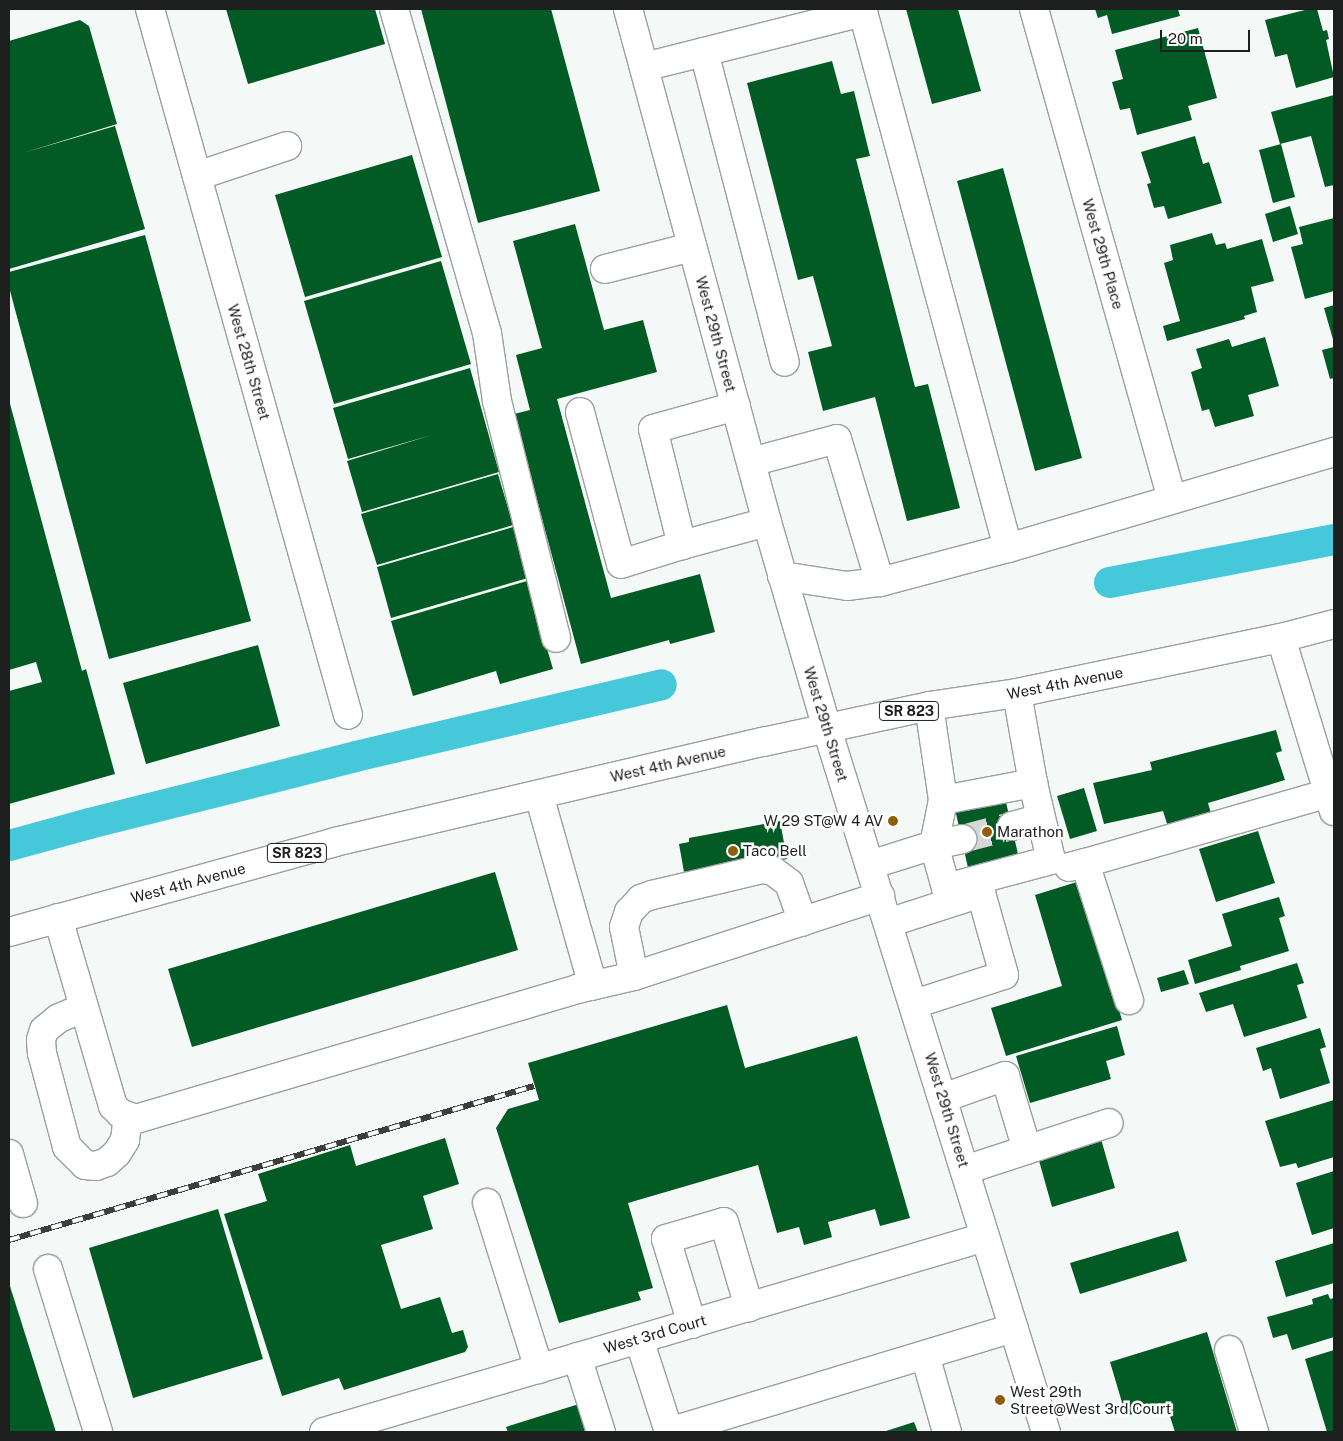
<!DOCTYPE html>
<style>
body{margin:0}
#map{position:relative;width:1343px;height:1441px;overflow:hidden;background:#f4f9f7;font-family:"Public Sans",sans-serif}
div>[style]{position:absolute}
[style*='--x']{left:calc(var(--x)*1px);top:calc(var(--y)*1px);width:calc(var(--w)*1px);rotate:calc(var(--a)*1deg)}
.canal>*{height:31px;margin:-15.5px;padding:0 15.5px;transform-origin:15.5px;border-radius:15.5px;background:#45c9da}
.building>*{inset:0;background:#025b25}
.minor-tunnel>*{height:28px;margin-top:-14px;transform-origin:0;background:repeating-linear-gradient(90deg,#d4d8d6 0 28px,transparent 0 42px)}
.roads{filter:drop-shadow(1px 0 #9b9f9d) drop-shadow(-1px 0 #9b9f9d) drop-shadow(0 1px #9b9f9d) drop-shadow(0 -1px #9b9f9d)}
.minor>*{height:28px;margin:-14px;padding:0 14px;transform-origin:14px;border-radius:14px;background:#fff}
.major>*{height:28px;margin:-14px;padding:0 14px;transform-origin:14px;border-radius:14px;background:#fff}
.rail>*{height:5.5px;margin-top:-2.75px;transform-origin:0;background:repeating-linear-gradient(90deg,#fff 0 11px,#3b3e3c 0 22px);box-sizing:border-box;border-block:1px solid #3b3e3c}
.dots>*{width:14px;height:14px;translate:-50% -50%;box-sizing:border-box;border:2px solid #fff;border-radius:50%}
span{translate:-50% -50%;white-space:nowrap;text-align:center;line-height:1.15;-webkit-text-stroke:5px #fff;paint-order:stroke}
.shield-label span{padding:1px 4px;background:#fff;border:1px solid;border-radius:4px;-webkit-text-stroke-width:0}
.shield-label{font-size:14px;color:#1d1f1e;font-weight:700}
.street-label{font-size:15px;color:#1d1f1e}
.poi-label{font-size:15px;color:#1d1f1e}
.right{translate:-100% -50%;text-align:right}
.left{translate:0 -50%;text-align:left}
.frame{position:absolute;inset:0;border:10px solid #1d1f1e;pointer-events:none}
.scale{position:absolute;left:1160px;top:30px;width:90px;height:22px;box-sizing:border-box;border:2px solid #1d1f1e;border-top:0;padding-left:6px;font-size:15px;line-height:18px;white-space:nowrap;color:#1d1f1e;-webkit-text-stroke:4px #fff;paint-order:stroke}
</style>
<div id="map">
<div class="canal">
<i style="--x:1109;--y:582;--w:229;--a:-10.8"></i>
<i style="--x:9;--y:845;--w:83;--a:-15.4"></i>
<i style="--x:89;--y:823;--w:274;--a:-14.1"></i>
<i style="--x:355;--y:756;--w:314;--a:-13.2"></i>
</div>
<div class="building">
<i style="clip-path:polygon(226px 9px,375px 9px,385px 44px,248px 84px)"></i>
<i style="clip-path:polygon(421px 9px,551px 9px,600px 191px,478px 223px)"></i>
<i style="clip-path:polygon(906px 9px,958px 9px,981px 91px,932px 104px)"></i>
<i style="clip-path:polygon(1095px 9px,1178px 9px,1180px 16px,1112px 34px,1107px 15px,1098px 18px)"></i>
<i style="clip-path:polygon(1309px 9px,1317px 9px,1323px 31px,1327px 30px,1329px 39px,1326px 40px,1334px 77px,1296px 88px,1287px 54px,1275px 57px,1265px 20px)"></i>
<i style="clip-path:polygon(80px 20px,89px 26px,117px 124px,23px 153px,115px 126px,145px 229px,9px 269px,9px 41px)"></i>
<i style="clip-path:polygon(1198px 28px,1217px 98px,1188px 106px,1192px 120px,1137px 135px,1130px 108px,1120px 110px,1112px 82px,1123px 79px,1115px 50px)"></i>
<i style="clip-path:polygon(832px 61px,841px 94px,854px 91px,870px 156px,856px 159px,915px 387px,928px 384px,960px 508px,907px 521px,875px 397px,823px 411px,808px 352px,832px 346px,813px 276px,798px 280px,747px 83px)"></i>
<i style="clip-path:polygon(1334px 95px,1334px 185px,1325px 187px,1311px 136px,1280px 144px,1271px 112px)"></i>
<i style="clip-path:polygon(1195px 136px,1203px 164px,1209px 162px,1222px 203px,1168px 219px,1164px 206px,1154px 208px,1147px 184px,1151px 183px,1141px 152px)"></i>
<i style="clip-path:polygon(1281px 144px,1295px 197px,1273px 203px,1259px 150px)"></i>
<i style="clip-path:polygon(412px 155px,442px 257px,305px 297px,275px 195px)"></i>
<i style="clip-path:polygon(1003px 168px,1082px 458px,1035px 471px,957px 181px)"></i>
<i style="clip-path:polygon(1290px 206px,1298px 234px,1273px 242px,1265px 214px)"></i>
<i style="clip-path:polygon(1334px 218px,1334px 291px,1305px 299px,1291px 247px,1303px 244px,1299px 227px)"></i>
<i style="clip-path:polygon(575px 224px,604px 330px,643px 320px,657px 372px,557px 399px,611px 598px,700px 574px,715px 632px,670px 644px,669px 640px,581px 664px,514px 414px,530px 410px,516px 355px,542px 348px,513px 241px)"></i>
<i style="clip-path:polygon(1212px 233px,1216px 245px,1225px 243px,1227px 249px,1262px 239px,1274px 281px,1251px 287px,1257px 312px,1244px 316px,1245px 319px,1167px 341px,1163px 326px,1180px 321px,1164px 263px,1173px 260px,1170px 245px)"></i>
<i style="clip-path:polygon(145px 235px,251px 621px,109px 659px,9px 287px,9px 272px)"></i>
<i style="clip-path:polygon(441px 261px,471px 364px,334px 404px,304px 301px)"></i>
<i style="clip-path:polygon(1334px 305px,1334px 343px,1324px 308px)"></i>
<i style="clip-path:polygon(1265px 337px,1279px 386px,1248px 395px,1254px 416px,1215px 427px,1209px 409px,1202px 411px,1191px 372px,1202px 368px,1196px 349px,1229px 339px,1232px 347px)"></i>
<i style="clip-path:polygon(1334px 347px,1334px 378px,1330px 379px,1322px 350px)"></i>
<i style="clip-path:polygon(470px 368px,499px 472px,362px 512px,347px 461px,432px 435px,348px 459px,333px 408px)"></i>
<i style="clip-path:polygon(9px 400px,82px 671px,86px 669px,115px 774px,9px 804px,9px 691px,42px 682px,36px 662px,9px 670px)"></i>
<i style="clip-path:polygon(498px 474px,513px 525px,377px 565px,361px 514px)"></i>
<i style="clip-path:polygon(513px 527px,528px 578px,391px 618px,377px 567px)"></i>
<i style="clip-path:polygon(527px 581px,553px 669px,500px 684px,496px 671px,413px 696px,391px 621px)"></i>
<i style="clip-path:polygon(258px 645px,280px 726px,146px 764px,123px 683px)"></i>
<i style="clip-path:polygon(1276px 730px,1282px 751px,1276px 753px,1285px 780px,1208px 803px,1212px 817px,1169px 830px,1163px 811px,1104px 824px,1093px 783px,1152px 770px,1150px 762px)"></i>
<i style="clip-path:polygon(1084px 788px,1097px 831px,1070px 839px,1057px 796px)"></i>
<i style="clip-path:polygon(1005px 798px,1021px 867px,970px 877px,955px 809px)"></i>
<i style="clip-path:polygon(780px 821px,787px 859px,696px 876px,694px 870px,684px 872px,679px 844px,689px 842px,689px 838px)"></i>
<i style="clip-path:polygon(1258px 831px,1275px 883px,1216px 902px,1199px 849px)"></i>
<i style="clip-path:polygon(495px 872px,518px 950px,192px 1047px,168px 969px)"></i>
<i style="clip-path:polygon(1080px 881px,1122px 1020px,1006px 1056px,991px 1008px,1062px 986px,1035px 895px)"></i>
<i style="clip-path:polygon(1279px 897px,1285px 916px,1279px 918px,1289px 951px,1240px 966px,1241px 970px,1195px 984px,1188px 960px,1232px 946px,1222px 914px)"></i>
<i style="clip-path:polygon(1297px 963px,1304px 983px,1297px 985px,1307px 1018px,1244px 1037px,1233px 1004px,1206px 1012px,1199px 993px)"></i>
<i style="clip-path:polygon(1184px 970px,1189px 984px,1161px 992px,1157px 978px)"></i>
<i style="clip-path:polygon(727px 1005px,745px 1068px,857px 1036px,910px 1218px,880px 1226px,875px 1209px,828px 1222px,832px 1237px,804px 1245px,799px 1227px,777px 1233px,758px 1165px,628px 1203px,653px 1288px,638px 1292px,641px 1300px,559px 1323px,496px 1128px,508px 1109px,539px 1100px,528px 1063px)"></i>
<i style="clip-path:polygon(1117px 1026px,1125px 1055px,1106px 1061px,1111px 1079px,1030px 1103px,1016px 1056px)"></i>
<i style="clip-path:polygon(1320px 1028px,1326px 1047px,1320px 1049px,1330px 1083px,1280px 1099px,1271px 1068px,1263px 1071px,1256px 1048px)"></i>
<i style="clip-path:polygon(1334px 1100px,1334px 1157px,1298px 1168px,1296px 1163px,1280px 1167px,1265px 1121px)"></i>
<i style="clip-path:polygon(445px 1138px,459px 1184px,423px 1196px,433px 1229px,381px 1245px,401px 1309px,440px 1297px,452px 1333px,463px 1330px,468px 1347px,465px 1352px,344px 1390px,339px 1378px,282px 1396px,224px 1214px,267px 1201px,258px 1174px,350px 1145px,356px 1166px)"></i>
<i style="clip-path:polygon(1101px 1139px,1115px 1188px,1052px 1207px,1038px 1157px)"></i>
<i style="clip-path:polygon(1334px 1171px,1334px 1228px,1312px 1235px,1296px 1183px)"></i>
<i style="clip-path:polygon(218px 1209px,263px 1359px,133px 1398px,89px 1248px)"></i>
<i style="clip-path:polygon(1178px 1231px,1187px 1261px,1080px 1294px,1070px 1263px)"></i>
<i style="clip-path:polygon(1334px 1243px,1334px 1283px,1286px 1297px,1275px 1261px)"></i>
<i style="clip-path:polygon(9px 1283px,56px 1432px,9px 1432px)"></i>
<i style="clip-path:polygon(1328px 1294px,1330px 1299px,1334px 1298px,1334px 1337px,1292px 1350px,1287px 1334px,1273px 1338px,1267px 1317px,1313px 1304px,1312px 1299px)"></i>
<i style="clip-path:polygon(1207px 1332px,1237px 1432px,1175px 1432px,1166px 1404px,1126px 1416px,1110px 1362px)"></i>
<i style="clip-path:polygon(1334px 1350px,1334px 1432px,1327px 1432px,1305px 1359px)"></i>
<i style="clip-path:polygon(579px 1404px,588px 1432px,508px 1432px,506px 1427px)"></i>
<i style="clip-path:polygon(914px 1422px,918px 1432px,883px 1432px)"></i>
</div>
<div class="minor-tunnel">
<i style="--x:962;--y:839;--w:52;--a:-14.6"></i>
</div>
<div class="roads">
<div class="minor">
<i style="--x:150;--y:9;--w:733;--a:74.33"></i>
<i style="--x:394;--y:9;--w:337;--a:74"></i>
<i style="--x:487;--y:333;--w:69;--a:81.6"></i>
<i style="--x:497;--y:401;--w:244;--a:76"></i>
<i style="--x:628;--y:9;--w:531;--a:74.84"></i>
<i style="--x:767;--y:522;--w:216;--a:73.8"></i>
<i style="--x:827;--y:729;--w:736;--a:72.7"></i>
<i style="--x:1034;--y:9;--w:509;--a:74.27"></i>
<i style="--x:863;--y:12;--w:555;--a:74.86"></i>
<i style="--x:704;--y:52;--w:320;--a:75.4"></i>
<i style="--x:644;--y:67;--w:226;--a:-14.1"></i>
<i style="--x:863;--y:12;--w:3;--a:-108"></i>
<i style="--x:197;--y:176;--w:95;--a:-18.4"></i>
<i style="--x:605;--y:269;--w:90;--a:-14.2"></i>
<i style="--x:736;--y:406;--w:86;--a:164.5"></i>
<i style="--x:653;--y:429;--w:120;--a:76"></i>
<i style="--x:682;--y:545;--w:88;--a:-15.1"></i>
<i style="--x:580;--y:412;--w:157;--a:74.9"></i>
<i style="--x:621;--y:564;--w:64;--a:-17.3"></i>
<i style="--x:751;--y:462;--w:89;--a:-15"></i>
<i style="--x:837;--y:439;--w:149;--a:73.3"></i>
<i style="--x:782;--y:576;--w:66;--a:8.7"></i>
<i style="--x:847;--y:586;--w:33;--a:-7"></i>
<i style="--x:880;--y:582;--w:132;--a:-14.9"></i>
<i style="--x:1008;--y:548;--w:340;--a:-16.4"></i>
<i style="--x:1281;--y:638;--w:181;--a:73"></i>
<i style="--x:929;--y:706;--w:95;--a:81.5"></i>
<i style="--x:943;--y:800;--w:92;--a:-10.7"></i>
<i style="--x:539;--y:795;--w:198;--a:74.2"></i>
<i style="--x:943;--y:800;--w:46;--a:101.3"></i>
<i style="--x:934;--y:845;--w:29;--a:-12"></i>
<i style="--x:1012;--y:826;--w:30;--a:-15"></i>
<i style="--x:1085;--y:863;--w:254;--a:-16"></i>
<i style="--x:870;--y:865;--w:67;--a:-17.4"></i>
<i style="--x:934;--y:845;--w:45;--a:74.4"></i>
<i style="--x:946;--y:888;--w:109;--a:-14.9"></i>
<i style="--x:1051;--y:860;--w:79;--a:-103.2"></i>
<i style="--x:1033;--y:783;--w:91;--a:-100.1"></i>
<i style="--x:1069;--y:867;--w:16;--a:-14"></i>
<i style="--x:1085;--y:863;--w:144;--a:72.2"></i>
<i style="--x:58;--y:918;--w:196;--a:73.7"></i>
<i style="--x:113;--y:1106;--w:10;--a:45"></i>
<i style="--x:120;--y:1113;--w:17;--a:21"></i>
<i style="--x:136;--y:1119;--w:460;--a:-16.4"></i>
<i style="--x:577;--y:989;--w:58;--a:-12.8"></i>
<i style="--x:634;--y:976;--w:259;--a:-18"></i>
<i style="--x:888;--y:923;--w:98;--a:-17.9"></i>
<i style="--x:981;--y:893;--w:85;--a:74.3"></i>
<i style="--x:1004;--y:975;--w:95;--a:162.1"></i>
<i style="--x:634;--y:976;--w:50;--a:-101.5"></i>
<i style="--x:624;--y:927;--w:16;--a:-72"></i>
<i style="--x:629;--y:912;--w:18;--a:-47"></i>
<i style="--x:641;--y:899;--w:12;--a:-20"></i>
<i style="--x:652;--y:895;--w:114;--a:-13.2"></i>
<i style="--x:763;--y:869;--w:10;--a:11"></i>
<i style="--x:773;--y:871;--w:20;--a:37"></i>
<i style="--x:789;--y:883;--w:41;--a:70.3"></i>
<i style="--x:83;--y:1008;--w:26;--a:157"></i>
<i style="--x:59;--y:1018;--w:19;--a:141"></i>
<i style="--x:44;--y:1030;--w:10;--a:107"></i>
<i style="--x:41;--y:1040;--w:13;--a:86"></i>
<i style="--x:42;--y:1053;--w:97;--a:75.1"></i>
<i style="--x:67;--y:1147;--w:25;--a:45"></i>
<i style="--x:85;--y:1165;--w:11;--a:5"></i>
<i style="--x:96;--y:1166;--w:12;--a:-20"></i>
<i style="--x:107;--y:1162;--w:13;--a:-42"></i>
<i style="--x:117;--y:1153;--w:15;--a:-58"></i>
<i style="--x:125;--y:1140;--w:23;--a:-83"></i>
<i style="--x:943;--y:1098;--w:66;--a:-19.5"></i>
<i style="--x:1005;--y:1076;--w:77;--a:73.4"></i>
<i style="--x:9;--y:1154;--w:51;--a:74.1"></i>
<i style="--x:965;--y:1170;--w:151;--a:-18.1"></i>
<i style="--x:487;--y:1203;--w:174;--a:72.6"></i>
<i style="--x:48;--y:1269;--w:170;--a:72.9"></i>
<i style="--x:692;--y:1324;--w:89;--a:-107"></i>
<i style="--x:666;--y:1239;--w:60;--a:-16.3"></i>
<i style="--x:724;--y:1222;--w:89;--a:73.6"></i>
<i style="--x:639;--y:1339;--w:98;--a:72.1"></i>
<i style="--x:1229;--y:1350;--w:86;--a:73"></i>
<i style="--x:925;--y:1355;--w:80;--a:74.1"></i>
<i style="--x:577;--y:1357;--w:79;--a:72.3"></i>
<i style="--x:324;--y:1432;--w:689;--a:-16.44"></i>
<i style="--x:669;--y:1432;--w:360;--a:-16.8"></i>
</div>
<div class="major">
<i style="--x:9;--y:932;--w:338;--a:-15.4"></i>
<i style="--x:335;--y:842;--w:440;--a:-13.2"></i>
<i style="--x:763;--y:742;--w:170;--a:-12.2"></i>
<i style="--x:929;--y:706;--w:89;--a:-8.4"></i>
<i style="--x:1017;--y:693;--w:270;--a:-11.8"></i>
<i style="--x:1281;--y:638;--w:55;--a:-14.8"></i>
</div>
</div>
<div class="rail">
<i style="--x:9;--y:1240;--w:547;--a:-16.35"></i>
</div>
<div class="dots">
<i style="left:893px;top:821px;background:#8f5e0b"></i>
<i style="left:987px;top:832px;background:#8f5e0b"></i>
<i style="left:733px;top:851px;background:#8f5e0b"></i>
<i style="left:1000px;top:1400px;background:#8f5e0b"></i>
</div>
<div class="shield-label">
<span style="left:909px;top:711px">SR 823</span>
<span style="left:297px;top:853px">SR 823</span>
</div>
<div class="street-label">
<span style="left:1103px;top:254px;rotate:74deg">West 29th Place</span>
<span style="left:716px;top:334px;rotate:75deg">West 29th Street</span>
<span style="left:249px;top:362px;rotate:74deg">West 28th Street</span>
<span style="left:1065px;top:683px;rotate:-11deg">West 4th Avenue</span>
<span style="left:826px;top:724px;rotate:73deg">West 29th Street</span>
<span style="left:668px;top:764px;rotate:-13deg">West 4th Avenue</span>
<span style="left:188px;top:883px;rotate:-15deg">West 4th Avenue</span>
<span style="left:947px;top:1110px;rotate:73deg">West 29th Street</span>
<span style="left:655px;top:1334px;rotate:-16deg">West 3rd Court</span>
</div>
<div class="poi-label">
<span class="right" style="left:883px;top:821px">W 29 ST@W 4 AV</span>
<span class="left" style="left:997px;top:832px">Marathon</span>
<span class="left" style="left:743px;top:851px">Taco Bell</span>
<span class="left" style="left:1010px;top:1400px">West 29th<br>Street@West 3rd Court</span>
</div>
<div class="frame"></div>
<div class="scale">20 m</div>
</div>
